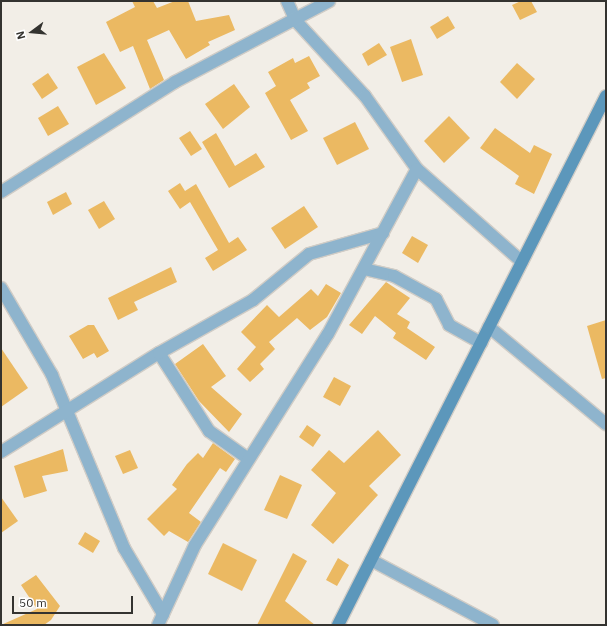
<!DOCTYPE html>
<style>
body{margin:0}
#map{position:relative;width:607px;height:626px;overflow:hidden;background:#f2eee7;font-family:"IBM Plex Sans",sans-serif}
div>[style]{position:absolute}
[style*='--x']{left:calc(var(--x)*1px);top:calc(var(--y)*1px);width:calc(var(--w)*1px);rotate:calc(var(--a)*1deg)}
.building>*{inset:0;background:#ebb962}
.roads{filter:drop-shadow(1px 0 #d0ccc6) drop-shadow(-1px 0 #d0ccc6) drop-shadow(0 1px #d0ccc6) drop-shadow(0 -1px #d0ccc6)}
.minor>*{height:12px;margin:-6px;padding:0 6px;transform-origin:6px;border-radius:6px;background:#8eb4cd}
.secondary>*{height:12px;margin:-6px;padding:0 6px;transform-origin:6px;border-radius:6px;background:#5c97bb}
span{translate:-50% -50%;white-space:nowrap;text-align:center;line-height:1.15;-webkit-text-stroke:3px #fff;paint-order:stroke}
.frame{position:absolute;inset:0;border:2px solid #343330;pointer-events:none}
.north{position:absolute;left:12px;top:12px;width:40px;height:40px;-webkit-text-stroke:3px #fff;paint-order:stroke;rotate:254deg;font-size:11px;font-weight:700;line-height:16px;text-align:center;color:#343330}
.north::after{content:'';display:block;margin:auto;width:14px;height:18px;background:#343330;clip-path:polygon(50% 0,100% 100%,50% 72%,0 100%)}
.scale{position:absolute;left:12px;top:596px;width:121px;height:18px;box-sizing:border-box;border:2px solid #343330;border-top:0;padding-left:5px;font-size:12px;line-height:14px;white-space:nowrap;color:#343330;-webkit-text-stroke:3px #fff;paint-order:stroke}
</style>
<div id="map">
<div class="building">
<i style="clip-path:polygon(132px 1px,153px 1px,157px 8px,175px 1px,188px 1px,196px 21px,229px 15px,235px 30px,208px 42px,210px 45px,186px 59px,169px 30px,147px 40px,164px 80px,150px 89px,133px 46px,120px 52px,106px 22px,135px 7px)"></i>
<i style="clip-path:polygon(521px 1px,531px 1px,537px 12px,520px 20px,512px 5px)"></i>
<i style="clip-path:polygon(448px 16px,455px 28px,437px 39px,430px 27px)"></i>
<i style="clip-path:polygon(411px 39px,423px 75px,402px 82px,390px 47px)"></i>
<i style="clip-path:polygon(379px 43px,387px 55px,368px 66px,362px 54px)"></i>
<i style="clip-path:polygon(104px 53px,126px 88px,96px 105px,77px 67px)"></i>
<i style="clip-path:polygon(309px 56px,320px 76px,307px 83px,310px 88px,290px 100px,308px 131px,291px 140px,265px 93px,276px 86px,268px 72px,293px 58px,295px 63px)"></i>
<i style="clip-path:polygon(517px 63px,535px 79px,517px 99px,500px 82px)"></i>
<i style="clip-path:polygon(48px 73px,58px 88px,42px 99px,32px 84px)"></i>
<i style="clip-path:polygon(234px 84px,250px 107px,223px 129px,205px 104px)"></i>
<i style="clip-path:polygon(58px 106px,69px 124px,48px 136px,38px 118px)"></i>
<i style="clip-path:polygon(449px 116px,470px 138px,444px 163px,424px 141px)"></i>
<i style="clip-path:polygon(355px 122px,369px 149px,337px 165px,323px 138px)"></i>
<i style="clip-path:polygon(495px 128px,530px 153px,534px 145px,552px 154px,534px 194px,515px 184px,519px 176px,480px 148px)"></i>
<i style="clip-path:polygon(190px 131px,202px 149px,191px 156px,179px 138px)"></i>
<i style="clip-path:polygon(216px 133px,235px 166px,256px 153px,265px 167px,229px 188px,202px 142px)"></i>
<i style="clip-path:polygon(180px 183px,185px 191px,196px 184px,229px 243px,238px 237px,247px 250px,213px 271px,205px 258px,218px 250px,190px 202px,180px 209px,168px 191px)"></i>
<i style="clip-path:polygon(66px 192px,72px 204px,53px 215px,47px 202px)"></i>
<i style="clip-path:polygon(104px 201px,115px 219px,99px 229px,88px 210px)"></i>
<i style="clip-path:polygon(304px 206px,318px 227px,285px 249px,271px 228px)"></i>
<i style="clip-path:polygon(412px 236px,428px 245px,418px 263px,402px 253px)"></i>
<i style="clip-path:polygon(171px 267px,177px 282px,134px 302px,138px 310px,118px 320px,108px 298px)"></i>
<i style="clip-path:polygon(386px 282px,410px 298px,397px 314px,410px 322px,407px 328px,435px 347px,426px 360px,393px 338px,396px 333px,375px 316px,362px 334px,349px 325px)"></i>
<i style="clip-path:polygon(326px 284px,341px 293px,327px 317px,310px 330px,297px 318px,269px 342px,275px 349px,260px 364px,264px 369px,250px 382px,237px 369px,256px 347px,241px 332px,267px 305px,279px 317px,311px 289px,318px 296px)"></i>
<i style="clip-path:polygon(606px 320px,606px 378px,602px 379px,587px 326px)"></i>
<i style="clip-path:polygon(88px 325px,94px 325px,109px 351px,97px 358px,94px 353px,83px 359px,69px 336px)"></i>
<i style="clip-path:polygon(203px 344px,226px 376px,211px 387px,242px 414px,229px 432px,199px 401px,175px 364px)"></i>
<i style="clip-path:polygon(1px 348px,28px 388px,1px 407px)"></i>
<i style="clip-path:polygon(334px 377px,351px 386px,340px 406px,323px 397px)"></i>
<i style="clip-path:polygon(307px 425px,321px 435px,313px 447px,299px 437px)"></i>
<i style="clip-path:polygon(378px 430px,401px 455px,369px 486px,378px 495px,333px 544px,311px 525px,336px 493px,311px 470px,329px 450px,344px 463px)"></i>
<i style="clip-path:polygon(213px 443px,235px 459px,226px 472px,220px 468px,189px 513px,201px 522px,188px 542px,169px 531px,164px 536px,147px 519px,177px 489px,172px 485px,187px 464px,198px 453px,203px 458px)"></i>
<i style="clip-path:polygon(63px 449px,68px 471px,42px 476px,47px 491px,24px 498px,14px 466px)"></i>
<i style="clip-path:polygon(130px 450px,138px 468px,123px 474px,115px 456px)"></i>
<i style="clip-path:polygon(280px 475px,302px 485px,287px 519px,264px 510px)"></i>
<i style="clip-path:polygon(1px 497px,18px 521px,1px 533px)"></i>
<i style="clip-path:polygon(85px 532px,100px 541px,93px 553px,78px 544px)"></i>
<i style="clip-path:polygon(223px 543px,257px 560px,242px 591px,208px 574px)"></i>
<i style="clip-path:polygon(293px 553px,307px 561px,285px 601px,315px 625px,257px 625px)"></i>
<i style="clip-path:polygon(338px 558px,349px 565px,337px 586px,326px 580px)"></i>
<i style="clip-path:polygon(36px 575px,60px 606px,51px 620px,44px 625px,1px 625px,37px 609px,21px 585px)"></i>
</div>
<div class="roads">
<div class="minor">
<i style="--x:287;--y:1;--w:22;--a:66"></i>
<i style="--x:296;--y:21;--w:102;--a:47.4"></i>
<i style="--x:365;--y:96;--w:90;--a:54.5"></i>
<i style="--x:417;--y:169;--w:140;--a:41.5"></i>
<i style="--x:1;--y:192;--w:206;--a:-32.3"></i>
<i style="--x:175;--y:82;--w:174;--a:-27.7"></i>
<i style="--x:364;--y:269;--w:31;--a:13"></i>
<i style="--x:394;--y:276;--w:48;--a:28.7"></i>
<i style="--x:436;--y:299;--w:29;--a:63"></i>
<i style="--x:449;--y:325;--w:37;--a:29"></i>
<i style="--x:1;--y:288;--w:101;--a:59.6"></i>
<i style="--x:52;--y:375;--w:187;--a:67.4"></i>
<i style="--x:124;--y:548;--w:77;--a:59.4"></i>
<i style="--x:489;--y:327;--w:152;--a:39.7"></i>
<i style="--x:159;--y:353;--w:93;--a:57.3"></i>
<i style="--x:209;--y:431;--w:47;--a:35.4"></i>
<i style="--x:1;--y:452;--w:186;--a:-32.1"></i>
<i style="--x:159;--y:353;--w:108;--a:-29.4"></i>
<i style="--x:253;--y:300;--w:72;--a:-39.4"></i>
<i style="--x:309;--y:254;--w:77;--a:-15.8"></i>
<i style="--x:371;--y:560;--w:138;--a:28"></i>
<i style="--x:158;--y:625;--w:88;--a:-65.2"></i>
<i style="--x:195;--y:545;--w:249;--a:-57.8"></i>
<i style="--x:328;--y:334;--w:187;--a:-61.7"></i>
</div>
<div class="secondary">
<i style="--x:338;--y:625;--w:593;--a:-63.13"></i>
</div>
</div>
<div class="frame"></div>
<div class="north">N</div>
<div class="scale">50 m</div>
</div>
